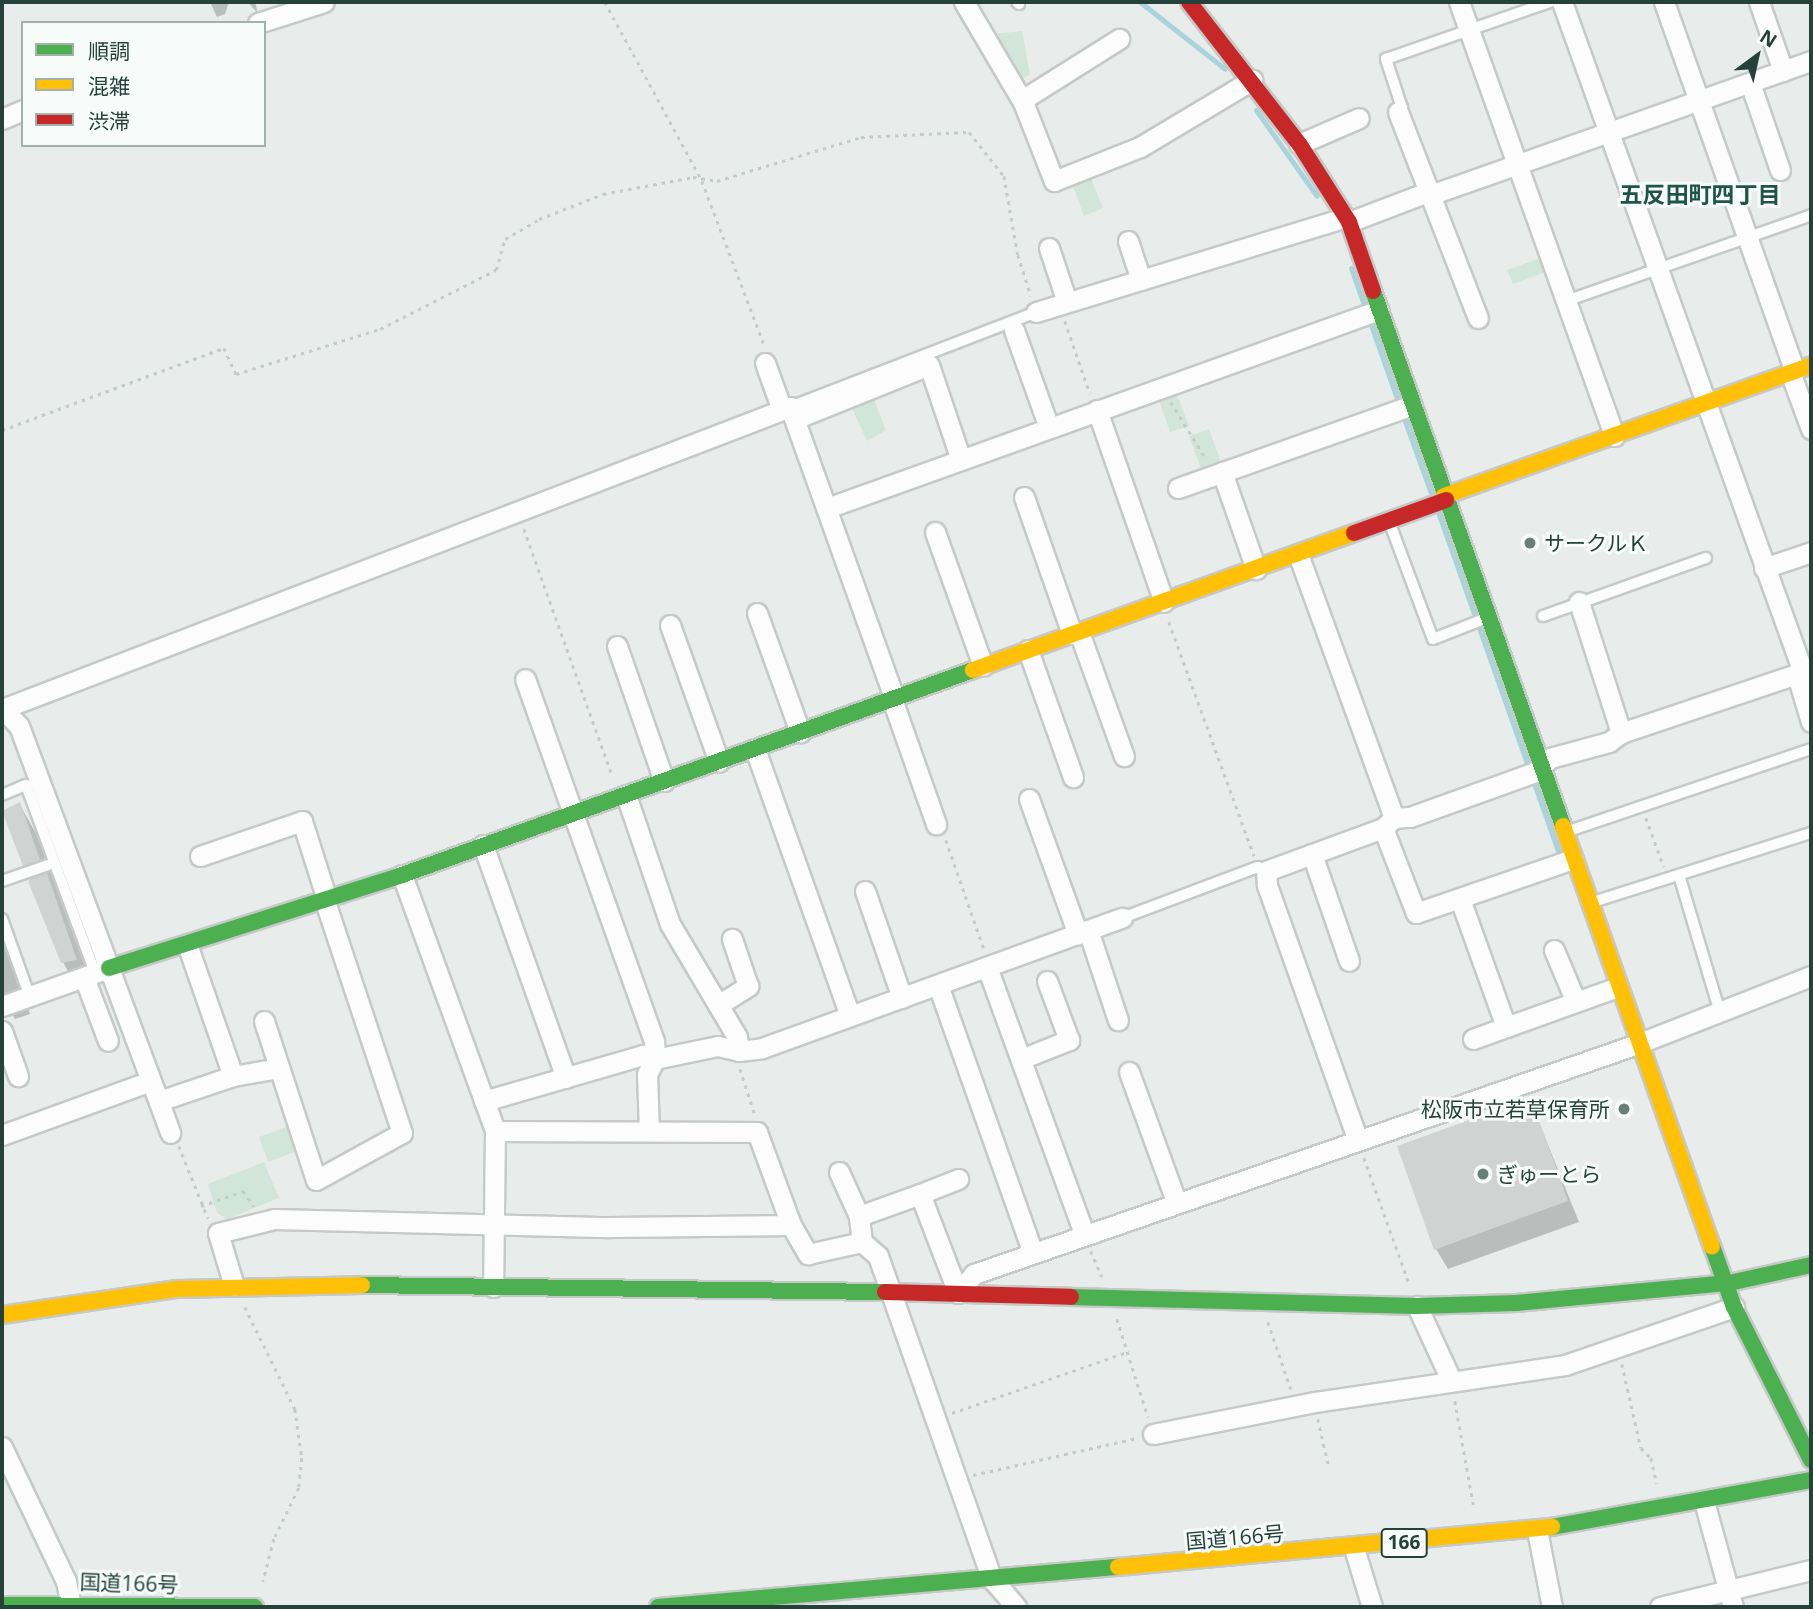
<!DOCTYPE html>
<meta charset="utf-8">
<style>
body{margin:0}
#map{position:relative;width:1813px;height:1609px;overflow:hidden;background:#e8edeb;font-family:"Open Sans","Noto Sans JP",sans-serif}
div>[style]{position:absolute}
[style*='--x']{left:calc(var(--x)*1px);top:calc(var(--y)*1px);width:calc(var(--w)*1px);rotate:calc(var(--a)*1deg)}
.green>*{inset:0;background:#d1e6d8}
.shadow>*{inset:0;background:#0003}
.stream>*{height:5px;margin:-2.5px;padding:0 2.5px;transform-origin:2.5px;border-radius:2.5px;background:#a9d4db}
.building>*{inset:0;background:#cfd4d2}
.path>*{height:2.5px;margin-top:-1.25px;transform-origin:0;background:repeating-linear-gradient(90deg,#c3ccca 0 3.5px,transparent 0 8.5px)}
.roads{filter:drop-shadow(2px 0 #c5cac8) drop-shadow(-2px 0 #c5cac8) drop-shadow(0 2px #c5cac8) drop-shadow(0 -2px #c5cac8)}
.lane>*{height:10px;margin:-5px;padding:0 5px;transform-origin:5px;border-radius:5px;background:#fcfcfc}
.street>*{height:19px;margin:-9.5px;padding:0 9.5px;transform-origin:9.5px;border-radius:9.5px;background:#fcfcfc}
.fast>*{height:16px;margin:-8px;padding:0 8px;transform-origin:8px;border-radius:8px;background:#4caf50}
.slow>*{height:16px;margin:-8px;padding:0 8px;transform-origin:8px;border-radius:8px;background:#ffc107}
.jam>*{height:16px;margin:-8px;padding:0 8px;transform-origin:8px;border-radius:8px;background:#c62828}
.dots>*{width:19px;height:19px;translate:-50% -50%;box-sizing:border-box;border:4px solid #f7fbf9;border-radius:50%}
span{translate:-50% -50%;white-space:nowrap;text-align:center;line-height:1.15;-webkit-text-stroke:6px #f7fbf9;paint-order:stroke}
.shield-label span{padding:2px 5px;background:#f7fbf9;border:2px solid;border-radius:5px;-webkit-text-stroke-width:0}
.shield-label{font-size:19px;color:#24423a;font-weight:700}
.poi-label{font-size:21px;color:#24423a}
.left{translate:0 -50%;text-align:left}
.right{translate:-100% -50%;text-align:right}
.street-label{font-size:21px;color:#24423a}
.neighbourhood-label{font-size:23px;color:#1f5548;font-weight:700}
.frame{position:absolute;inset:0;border:4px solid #24423a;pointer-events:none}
.legend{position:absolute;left:21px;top:21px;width:245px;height:126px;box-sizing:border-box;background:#f7fbf9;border:2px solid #a3b1ad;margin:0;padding:9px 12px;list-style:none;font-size:21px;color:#24423a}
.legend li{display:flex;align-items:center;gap:14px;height:35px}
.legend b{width:35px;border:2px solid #a3b1ad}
.north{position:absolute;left:1722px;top:21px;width:70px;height:70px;-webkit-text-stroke:5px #f7fbf9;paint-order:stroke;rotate:33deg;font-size:19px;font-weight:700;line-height:28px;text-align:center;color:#24423a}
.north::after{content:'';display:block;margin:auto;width:24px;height:32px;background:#24423a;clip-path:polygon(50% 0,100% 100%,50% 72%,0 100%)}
</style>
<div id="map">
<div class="green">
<i style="clip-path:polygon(1022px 31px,1030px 74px,1020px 81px,993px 34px)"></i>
<i style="clip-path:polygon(1090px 176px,1103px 208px,1084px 216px,1072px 184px)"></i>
<i style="clip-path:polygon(1541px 258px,1546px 272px,1513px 284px,1507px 270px)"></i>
<i style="clip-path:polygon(1176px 392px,1189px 426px,1170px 432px,1158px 398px)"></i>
<i style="clip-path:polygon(873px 397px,886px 430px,867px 441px,850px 404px)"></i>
<i style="clip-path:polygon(1209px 429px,1221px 462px,1201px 469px,1189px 436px)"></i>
<i style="clip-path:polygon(289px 1126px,300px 1150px,268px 1162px,259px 1137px)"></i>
<i style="clip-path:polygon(264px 1162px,279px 1198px,227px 1219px,217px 1213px,208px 1184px)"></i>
</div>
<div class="shadow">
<i style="clip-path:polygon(210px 2px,229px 2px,225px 14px,217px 17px)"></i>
<i style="clip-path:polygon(248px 2px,255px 2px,258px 14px)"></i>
<i style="clip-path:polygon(20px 805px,37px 835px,94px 991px,80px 993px,63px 962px,25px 865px)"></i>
<i style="clip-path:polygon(2px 934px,30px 1014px,15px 1019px,2px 997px)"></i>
<i style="clip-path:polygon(1530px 1100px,1579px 1222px,1448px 1269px,1436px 1249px)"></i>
</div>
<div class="stream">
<i style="--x:1140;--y:2;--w:108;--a:38.2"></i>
<i style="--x:1256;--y:110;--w:105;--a:54.7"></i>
<i style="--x:1351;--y:268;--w:144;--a:70.6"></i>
<i style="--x:1402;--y:413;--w:88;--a:70.1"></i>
<i style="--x:1438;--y:512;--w:368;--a:70.5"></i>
</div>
<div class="building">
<i style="clip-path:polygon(20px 802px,40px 860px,23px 866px,2px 811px)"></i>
<i style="clip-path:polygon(47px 873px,77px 960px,61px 963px,28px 881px)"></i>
<i style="clip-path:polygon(1531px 1098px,1568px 1201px,1434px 1250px,1397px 1146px)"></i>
</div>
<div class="path">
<i style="--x:605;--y:2;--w:204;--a:61.5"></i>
<i style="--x:702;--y:181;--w:174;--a:69.2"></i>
<i style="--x:1065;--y:321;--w:77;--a:71.1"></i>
<i style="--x:1171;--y:402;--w:67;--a:58.4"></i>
<i style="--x:2;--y:430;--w:237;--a:-20.3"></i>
<i style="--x:224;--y:348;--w:29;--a:65"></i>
<i style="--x:236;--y:374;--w:151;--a:-17.4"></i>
<i style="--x:380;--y:329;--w:130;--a:-27"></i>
<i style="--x:496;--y:270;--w:32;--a:-74"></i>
<i style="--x:505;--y:239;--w:39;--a:-30"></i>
<i style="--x:539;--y:219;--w:69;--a:-21.3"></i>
<i style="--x:603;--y:194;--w:92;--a:-10.7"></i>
<i style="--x:693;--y:177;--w:24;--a:9"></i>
<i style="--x:717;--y:181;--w:151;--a:-17"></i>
<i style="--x:861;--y:137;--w:108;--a:-2.7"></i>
<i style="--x:969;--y:132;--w:56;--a:51.5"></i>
<i style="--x:1004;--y:176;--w:80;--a:80"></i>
<i style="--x:1018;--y:255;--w:43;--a:72.4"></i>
<i style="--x:524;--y:529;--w:263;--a:70.3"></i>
<i style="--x:1169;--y:622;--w:249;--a:70"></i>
<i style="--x:1646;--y:818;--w:52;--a:69.8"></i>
<i style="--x:946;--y:840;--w:115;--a:70.8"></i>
<i style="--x:740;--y:1069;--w:48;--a:71.9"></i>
<i style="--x:179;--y:1146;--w:78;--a:68.1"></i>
<i style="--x:1364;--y:1158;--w:133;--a:70.2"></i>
<i style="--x:201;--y:1206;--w:45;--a:-19.7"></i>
<i style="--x:243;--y:1191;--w:19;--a:54"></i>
<i style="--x:1091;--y:1251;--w:28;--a:67"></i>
<i style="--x:245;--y:1307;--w:114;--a:63.9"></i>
<i style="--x:295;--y:1409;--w:49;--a:81.9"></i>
<i style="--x:302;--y:1458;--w:30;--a:96"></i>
<i style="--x:299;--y:1488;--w:57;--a:116.1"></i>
<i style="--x:274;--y:1539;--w:44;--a:104.3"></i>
<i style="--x:1117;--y:1319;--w:103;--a:72.4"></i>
<i style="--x:1268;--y:1322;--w:71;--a:71.1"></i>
<i style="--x:1622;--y:1364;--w:86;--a:77.3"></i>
<i style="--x:1641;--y:1448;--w:14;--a:45"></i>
<i style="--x:1651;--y:1458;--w:26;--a:77"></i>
<i style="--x:1455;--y:1401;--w:109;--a:79.9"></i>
<i style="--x:952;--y:1413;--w:185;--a:-19.2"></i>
<i style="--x:1318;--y:1419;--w:49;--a:77.1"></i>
<i style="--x:973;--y:1475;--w:168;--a:-12.7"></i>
</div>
<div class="roads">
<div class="lane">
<i style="--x:1017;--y:2;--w:3;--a:45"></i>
<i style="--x:1398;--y:112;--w:6;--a:-45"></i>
<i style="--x:1402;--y:108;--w:52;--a:-108.1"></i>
<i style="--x:1386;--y:59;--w:174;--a:-19.2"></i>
<i style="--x:1566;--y:301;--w:260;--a:-19.3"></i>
<i style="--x:790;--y:407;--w:264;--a:-21.1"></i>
<i style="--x:1389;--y:521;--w:126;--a:69.6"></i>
<i style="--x:1433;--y:639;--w:58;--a:-21.3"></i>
<i style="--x:1543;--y:616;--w:173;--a:-19.6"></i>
<i style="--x:2;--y:795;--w:26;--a:-23"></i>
<i style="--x:26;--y:785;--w:200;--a:69.8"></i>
<i style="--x:1566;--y:832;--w:259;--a:-18.7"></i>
<i style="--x:1679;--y:875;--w:140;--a:73.4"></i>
<i style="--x:2;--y:881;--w:55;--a:-19.1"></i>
<i style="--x:1593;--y:902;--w:229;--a:-17.6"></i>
<i style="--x:1122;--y:918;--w:145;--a:-20.6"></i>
<i style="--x:1258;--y:867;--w:9;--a:27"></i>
<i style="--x:2;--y:919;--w:83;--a:70.3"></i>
</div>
<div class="street">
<i style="--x:964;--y:2;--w:116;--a:59.5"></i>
<i style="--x:1023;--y:102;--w:85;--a:68.6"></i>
<i style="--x:1054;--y:181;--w:92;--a:-21.6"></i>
<i style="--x:1140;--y:147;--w:131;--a:-30.9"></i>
<i style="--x:1459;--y:2;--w:461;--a:70.3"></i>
<i style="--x:1562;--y:2;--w:712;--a:70.22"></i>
<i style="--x:1664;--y:2;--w:392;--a:70.5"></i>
<i style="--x:1759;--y:2;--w:73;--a:70.8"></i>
<i style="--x:258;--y:23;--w:69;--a:-17.7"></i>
<i style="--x:1750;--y:83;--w:92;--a:71"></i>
<i style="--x:1022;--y:100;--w:115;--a:-32.2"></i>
<i style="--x:1398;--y:112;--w:221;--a:68.8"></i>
<i style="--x:2;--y:119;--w:23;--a:-23"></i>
<i style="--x:1299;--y:144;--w:65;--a:-23.4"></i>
<i style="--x:1433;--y:194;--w:401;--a:-19.4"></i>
<i style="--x:1349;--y:222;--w:87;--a:-20.9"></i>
<i style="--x:1128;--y:241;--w:41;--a:71.6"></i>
<i style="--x:1049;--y:248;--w:57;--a:71.6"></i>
<i style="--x:1036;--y:312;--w:324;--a:-17"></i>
<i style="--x:1014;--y:330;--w:104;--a:70.3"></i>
<i style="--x:765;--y:363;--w:50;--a:70.1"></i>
<i style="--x:1790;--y:372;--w:61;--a:69.8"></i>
<i style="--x:1097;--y:410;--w:203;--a:70.8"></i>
<i style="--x:795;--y:419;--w:144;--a:-21.9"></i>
<i style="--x:929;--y:365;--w:100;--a:71.4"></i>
<i style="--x:1222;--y:472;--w:103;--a:70.7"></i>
<i style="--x:1178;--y:488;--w:248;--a:-19.5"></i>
<i style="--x:1024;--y:497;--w:145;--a:70.7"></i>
<i style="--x:827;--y:508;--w:586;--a:-19.73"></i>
<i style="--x:935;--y:532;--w:142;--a:70.3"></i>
<i style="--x:1298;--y:554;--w:281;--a:70"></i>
<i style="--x:1764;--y:568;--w:50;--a:-18.8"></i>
<i style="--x:1579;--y:602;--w:138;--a:72.2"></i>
<i style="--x:757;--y:613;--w:127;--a:70.1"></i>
<i style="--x:670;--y:625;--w:145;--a:70.3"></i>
<i style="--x:1079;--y:632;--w:132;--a:70.1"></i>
<i style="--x:617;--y:646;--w:143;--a:70.8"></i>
<i style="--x:1028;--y:650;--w:135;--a:70.5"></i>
<i style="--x:1797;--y:675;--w:49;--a:73.4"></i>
<i style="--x:892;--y:699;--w:133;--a:70.6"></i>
<i style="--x:2;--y:709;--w:844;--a:-20.97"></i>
<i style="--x:790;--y:407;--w:309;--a:70.3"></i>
<i style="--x:3;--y:709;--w:23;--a:47"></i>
<i style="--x:19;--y:726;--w:434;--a:69.6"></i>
<i style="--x:755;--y:749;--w:283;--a:70.4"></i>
<i style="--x:626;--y:795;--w:136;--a:71.2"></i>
<i style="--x:670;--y:924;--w:131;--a:59.3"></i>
<i style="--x:737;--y:1037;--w:14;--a:82"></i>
<i style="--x:1029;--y:799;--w:144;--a:70.1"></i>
<i style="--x:1383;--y:828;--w:91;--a:68.8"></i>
<i style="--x:1416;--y:913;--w:166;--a:-19"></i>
<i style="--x:483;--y:845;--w:247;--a:70.4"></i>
<i style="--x:1312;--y:854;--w:113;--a:70.9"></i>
<i style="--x:200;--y:856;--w:108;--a:-18.9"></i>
<i style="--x:302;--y:821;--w:83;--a:72.4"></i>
<i style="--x:402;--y:875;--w:272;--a:70"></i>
<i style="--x:495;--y:1131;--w:156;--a:90.7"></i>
<i style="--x:865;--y:891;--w:113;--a:70.9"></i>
<i style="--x:1460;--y:899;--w:136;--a:70.2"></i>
<i style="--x:1506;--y:1027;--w:119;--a:-19.7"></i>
<i style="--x:1088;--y:930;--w:95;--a:71.6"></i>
<i style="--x:187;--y:944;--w:140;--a:70.8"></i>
<i style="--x:233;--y:1076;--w:47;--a:-9.9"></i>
<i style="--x:1554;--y:950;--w:56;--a:67.1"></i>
<i style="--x:987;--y:967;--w:284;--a:70"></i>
<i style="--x:84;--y:977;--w:68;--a:69.4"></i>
<i style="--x:938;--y:985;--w:284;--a:70.5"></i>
<i style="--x:718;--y:1005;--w:36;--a:-32"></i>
<i style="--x:748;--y:986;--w:50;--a:-108.8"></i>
<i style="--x:2;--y:1006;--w:114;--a:-19.6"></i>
<i style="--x:264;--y:1021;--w:167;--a:71.9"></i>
<i style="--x:316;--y:1180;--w:98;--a:-28.7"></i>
<i style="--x:402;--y:1133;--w:244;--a:-108.4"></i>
<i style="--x:2;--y:1031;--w:48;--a:70.4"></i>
<i style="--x:1473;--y:1039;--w:35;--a:-20"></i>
<i style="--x:1021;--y:1059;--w:52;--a:-21.6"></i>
<i style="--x:1069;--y:1040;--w:63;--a:-110.4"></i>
<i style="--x:1129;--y:1072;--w:137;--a:70"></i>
<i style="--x:159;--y:1101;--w:78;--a:-18.7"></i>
<i style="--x:484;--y:1101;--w:166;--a:-16.1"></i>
<i style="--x:643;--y:1055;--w:13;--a:18"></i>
<i style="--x:655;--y:1059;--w:18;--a:-93"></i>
<i style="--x:654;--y:1041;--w:384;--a:-109.6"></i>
<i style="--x:495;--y:1131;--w:262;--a:0.2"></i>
<i style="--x:757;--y:1132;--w:99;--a:69.9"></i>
<i style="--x:791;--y:1225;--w:34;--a:60"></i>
<i style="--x:808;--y:1254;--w:55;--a:-12.5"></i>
<i style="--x:862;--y:1242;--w:21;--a:41"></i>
<i style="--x:878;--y:1256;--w:343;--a:70.6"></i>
<i style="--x:992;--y:1579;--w:37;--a:49"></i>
<i style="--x:649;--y:1131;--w:57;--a:-92"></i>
<i style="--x:647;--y:1074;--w:17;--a:-62"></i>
<i style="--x:655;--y:1059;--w:64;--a:-11.7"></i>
<i style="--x:718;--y:1046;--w:22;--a:13"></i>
<i style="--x:739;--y:1051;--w:23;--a:-7"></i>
<i style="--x:762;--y:1048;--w:383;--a:-19.9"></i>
<i style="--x:2;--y:1135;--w:158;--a:-20"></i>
<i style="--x:1357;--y:1138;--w:269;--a:-109.6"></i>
<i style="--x:1267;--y:885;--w:14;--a:-94"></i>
<i style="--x:1266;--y:871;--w:125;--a:-20.2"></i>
<i style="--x:1383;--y:828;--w:15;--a:-42"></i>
<i style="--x:1394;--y:818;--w:16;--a:-4"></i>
<i style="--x:1410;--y:817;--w:133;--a:-19.8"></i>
<i style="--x:1535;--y:772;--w:21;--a:-43"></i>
<i style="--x:1550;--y:758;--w:61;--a:-15.2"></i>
<i style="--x:1609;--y:742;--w:15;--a:-37"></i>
<i style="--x:1621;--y:733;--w:200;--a:-18.6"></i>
<i style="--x:839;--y:1172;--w:48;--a:65.6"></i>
<i style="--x:920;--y:1194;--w:41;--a:-21.5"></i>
<i style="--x:862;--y:1242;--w:26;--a:-97"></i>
<i style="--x:859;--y:1216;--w:65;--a:-19.8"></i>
<i style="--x:920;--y:1194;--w:106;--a:69"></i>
<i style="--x:958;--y:1293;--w:25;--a:-50"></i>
<i style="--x:974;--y:1274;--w:705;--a:-19.13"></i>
<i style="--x:1640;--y:1043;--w:184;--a:-21.4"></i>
<i style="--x:234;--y:1286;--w:55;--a:-106.8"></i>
<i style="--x:218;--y:1233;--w:58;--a:-14"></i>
<i style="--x:274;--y:1219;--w:336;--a:1.4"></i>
<i style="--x:610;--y:1227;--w:181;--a:-0.6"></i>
<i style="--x:1417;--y:1306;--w:81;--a:65.3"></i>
<i style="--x:1153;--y:1434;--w:165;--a:-11.2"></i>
<i style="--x:1315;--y:1402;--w:253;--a:-8.4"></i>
<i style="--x:1565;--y:1365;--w:179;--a:-18.9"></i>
<i style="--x:2;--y:1447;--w:148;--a:64.5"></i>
<i style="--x:66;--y:1581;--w:21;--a:79"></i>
<i style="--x:1704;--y:1501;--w:110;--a:74.7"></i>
<i style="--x:1537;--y:1530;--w:78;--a:79"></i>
<i style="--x:1354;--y:1548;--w:62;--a:73"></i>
<i style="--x:1660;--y:1607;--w:155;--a:-13.8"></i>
</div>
<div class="fast">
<i style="--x:1373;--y:291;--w:568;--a:70.45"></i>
<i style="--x:109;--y:968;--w:307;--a:-17.6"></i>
<i style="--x:402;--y:875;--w:607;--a:-19.75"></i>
<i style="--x:1712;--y:1246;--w:65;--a:70.2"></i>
<i style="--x:1734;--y:1307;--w:171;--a:63.3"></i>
<i style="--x:362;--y:1285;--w:523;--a:0.77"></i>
<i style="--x:1071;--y:1297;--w:346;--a:1.5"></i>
<i style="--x:1417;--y:1306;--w:99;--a:-1.7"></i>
<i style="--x:1516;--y:1303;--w:214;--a:-5.4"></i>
<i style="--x:1729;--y:1283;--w:84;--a:-12.4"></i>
<i style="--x:1552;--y:1527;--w:263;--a:-10.3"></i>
<i style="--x:2;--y:1605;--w:253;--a:0.5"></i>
<i style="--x:658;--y:1607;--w:462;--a:-5"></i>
</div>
<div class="slow">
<i style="--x:1444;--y:496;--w:390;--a:-19.6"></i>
<i style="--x:973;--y:670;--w:405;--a:-19.8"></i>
<i style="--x:1563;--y:826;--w:446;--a:70.5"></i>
<i style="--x:2;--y:1315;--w:177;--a:-8.5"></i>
<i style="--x:177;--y:1289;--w:185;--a:-1.2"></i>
<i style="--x:1118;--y:1567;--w:436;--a:-5.3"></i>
</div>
<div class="jam">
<i style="--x:1189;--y:2;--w:181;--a:52.2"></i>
<i style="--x:1300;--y:145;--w:91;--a:57.5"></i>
<i style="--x:1349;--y:222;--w:73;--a:70.8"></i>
<i style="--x:1354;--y:533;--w:98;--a:-19.7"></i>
<i style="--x:885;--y:1292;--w:186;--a:1.5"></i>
</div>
</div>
<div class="dots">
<i style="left:1530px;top:543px;background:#697e78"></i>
<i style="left:1624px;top:1109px;background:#697e78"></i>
<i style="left:1483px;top:1174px;background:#697e78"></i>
</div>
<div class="shield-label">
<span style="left:1404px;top:1543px">166</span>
</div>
<div class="poi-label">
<span class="left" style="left:1544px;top:543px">サークルＫ</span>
<span class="right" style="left:1610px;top:1109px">松阪市立若草保育所</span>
<span class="left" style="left:1497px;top:1174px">ぎゅーとら</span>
</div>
<div class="street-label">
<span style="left:1235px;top:1537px;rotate:-5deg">国道166号</span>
<span style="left:129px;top:1583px;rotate:2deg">国道166号</span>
</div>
<div class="neighbourhood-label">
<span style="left:1700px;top:194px">五反田町四丁目</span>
</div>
<div class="frame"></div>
<ul class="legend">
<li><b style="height:9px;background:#4caf50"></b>順調</li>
<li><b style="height:9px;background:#ffc107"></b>混雑</li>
<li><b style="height:9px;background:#c62828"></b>渋滞</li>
</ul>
<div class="north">N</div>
</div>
